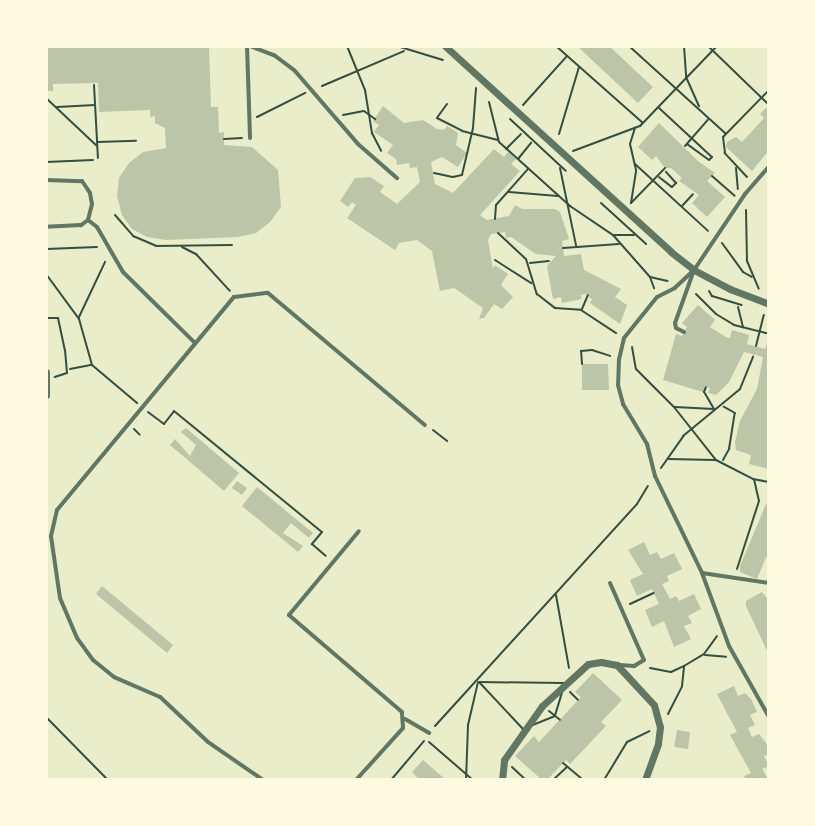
<!DOCTYPE html>
<style>
body{margin:0}
#map{position:relative;width:815px;height:826px;overflow:hidden;background:#e9edc9;font-family:"PT Sans Narrow",sans-serif}
div>[style]{position:absolute}
[style*='--x']{left:calc(var(--x)*1px);top:calc(var(--y)*1px);width:calc(var(--w)*1px);rotate:calc(var(--a)*1deg)}
.building>*{inset:0;background:#bcc5a7}
.path>*{height:2px;margin:-1px;padding:0 1px;transform-origin:1px;border-radius:1px;background:#344e41}
.service>*{height:4px;margin:-2px;padding:0 2px;transform-origin:2px;border-radius:2px;background:#617663}
.minor>*{height:7px;margin:-3.5px;padding:0 3.5px;transform-origin:3.5px;border-radius:3.5px;background:#617663}
span{translate:-50% -50%;white-space:nowrap;text-align:center;line-height:1.15;-webkit-text-stroke:6px #fefae0;paint-order:stroke}
.frame{position:absolute;inset:0;border:48px solid #fefae0;pointer-events:none}
</style>
<div id="map">
<div class="building">
<i style="clip-path:polygon(46px 46px,209px 46px,211px 107px,218px 107px,219px 133px,224px 132px,224px 145px,252px 147px,278px 170px,281px 207px,270px 222px,256px 233px,238px 237px,166px 240px,147px 237px,132px 229px,122px 215px,117px 196px,119px 178px,129px 163px,143px 152px,166px 148px,165px 128px,155px 123px,155px 116px,150px 117px,150px 110px,99px 112px,98px 83px,53px 84px,53px 91px,46px 91px)"></i>
<i style="clip-path:polygon(577px 46px,609px 46px,653px 87px,638px 103px)"></i>
<i style="clip-path:polygon(769px 105px,769px 150px,752px 171px,726px 147px,727px 142px,736px 137px,742px 142px,764px 118px,760px 114px)"></i>
<i style="clip-path:polygon(383px 106px,404px 123px,423px 120px,437px 129px,444px 130px,447px 126px,458px 133px,456px 145px,467px 153px,458px 167px,442px 157px,431px 162px,435px 184px,453px 193px,494px 149px,504px 157px,508px 152px,516px 159px,511px 164px,520px 171px,480px 215px,487px 220px,509px 216px,515px 205px,522px 209px,555px 209px,560px 212px,569px 239px,562px 241px,564px 256px,581px 254px,584px 270px,621px 289px,615px 297px,627px 305px,620px 324px,590px 303px,592px 299px,585px 294px,581px 295px,582px 299px,562px 303px,561px 297px,553px 299px,547px 266px,556px 256px,536px 254px,511px 237px,506px 238px,505px 232px,491px 234px,488px 240px,493px 269px,495px 265px,508px 274px,501px 285px,513px 297px,502px 309px,494px 304px,484px 318px,479px 319px,483px 308px,454px 288px,440px 291px,432px 251px,417px 240px,399px 243px,395px 250px,347px 218px,356px 205px,352px 202px,348px 207px,340px 201px,355px 178px,370px 177px,384px 186px,380px 192px,397px 204px,420px 182px,417px 167px,410px 168px,409px 163px,397px 165px,396px 159px,387px 153px,393px 145px,374px 132px,379px 125px,373px 121px)"></i>
<i style="clip-path:polygon(659px 123px,698px 161px,715px 173px,707px 181px,725px 197px,707px 217px,692px 203px,699px 195px,679px 181px,682px 178px,671px 168px,665px 168px,656px 156px,652px 160px,638px 147px)"></i>
<i style="clip-path:polygon(698px 305px,715px 320px,710px 327px,726px 337px,730px 338px,732px 330px,749px 335px,747px 344px,765px 349px,769px 339px,769px 469px,749px 464px,751px 455px,736px 450px,735px 442px,740px 421px,757px 389px,763px 357px,744px 352px,729px 382px,716px 395px,708px 393px,710px 388px,706px 387px,703px 392px,663px 380px,676px 334px,682px 336px,687px 327px,682px 323px)"></i>
<i style="clip-path:polygon(582px 364px,608px 364px,609px 390px,582px 390px)"></i>
<i style="clip-path:polygon(186px 428px,239px 473px,224px 491px,170px 445px,175px 439px,190px 456px,196px 445px,181px 432px)"></i>
<i style="clip-path:polygon(237px 481px,247px 488px,242px 495px,232px 488px)"></i>
<i style="clip-path:polygon(257px 487px,313px 533px,309px 538px,291px 523px,283px 533px,303px 546px,298px 552px,242px 506px)"></i>
<i style="clip-path:polygon(766px 504px,769px 506px,769px 559px,766px 557px,757px 579px,740px 572px,740px 566px)"></i>
<i style="clip-path:polygon(644px 542px,650px 555px,657px 552px,661px 559px,674px 553px,682px 569px,667px 576px,669px 581px,662px 584px,670px 599px,676px 596px,679px 601px,694px 594px,701px 609px,688px 616px,692px 623px,684px 626px,691px 639px,674px 647px,664px 621px,652px 627px,645px 610px,659px 604px,652px 589px,637px 596px,630px 580px,643px 574px,628px 550px)"></i>
<i style="clip-path:polygon(102px 586px,173px 645px,167px 653px,96px 594px)"></i>
<i style="clip-path:polygon(762px 592px,769px 601px,767px 651px,746px 606px,746px 601px)"></i>
<i style="clip-path:polygon(593px 673px,622px 700px,601px 722px,606px 726px,570px 764px,566px 760px,547px 780px,542px 780px,515px 756px,534px 736px,539px 742px,581px 697px,575px 692px)"></i>
<i style="clip-path:polygon(734px 686px,738px 696px,745px 693px,751px 699px,757px 712px,750px 715px,755px 725px,748px 728px,752px 737px,759px 734px,769px 747px,769px 754px,764px 756px,769px 766px,762px 769px,769px 780px,746px 780px,744px 776px,751px 773px,730px 735px,737px 732px,717px 694px)"></i>
<i style="clip-path:polygon(677px 730px,690px 732px,688px 749px,674px 747px)"></i>
<i style="clip-path:polygon(423px 760px,446px 780px,416px 780px,418px 778px,412px 772px)"></i>
</div>
<div class="path">
<i style="--x:347;--y:46;--w:48;--a:67.8"></i>
<i style="--x:365;--y:90;--w:44;--a:80.8"></i>
<i style="--x:372;--y:133;--w:20;--a:63"></i>
<i style="--x:397;--y:46;--w:48;--a:16.9"></i>
<i style="--x:556;--y:46;--w:115;--a:41.5"></i>
<i style="--x:629;--y:46;--w:130;--a:42.2"></i>
<i style="--x:684;--y:46;--w:31;--a:86"></i>
<i style="--x:686;--y:77;--w:32;--a:66"></i>
<i style="--x:708;--y:46;--w:85;--a:44"></i>
<i style="--x:94;--y:85;--w:73;--a:86.9"></i>
<i style="--x:322;--y:86;--w:89;--a:-23.1"></i>
<i style="--x:46;--y:98;--w:70;--a:43.3"></i>
<i style="--x:489;--y:102;--w:41;--a:76"></i>
<i style="--x:499;--y:142;--w:96;--a:42"></i>
<i style="--x:570;--y:206;--w:52;--a:34"></i>
<i style="--x:613;--y:235;--w:56;--a:48.6"></i>
<i style="--x:650;--y:277;--w:12;--a:70"></i>
<i style="--x:447;--y:104;--w:17;--a:126"></i>
<i style="--x:437;--y:118;--w:28;--a:27"></i>
<i style="--x:462;--y:131;--w:37;--a:14"></i>
<i style="--x:523;--y:105;--w:66;--a:-48.1"></i>
<i style="--x:57;--y:107;--w:38;--a:-3"></i>
<i style="--x:659;--y:108;--w:72;--a:42.8"></i>
<i style="--x:712;--y:157;--w:4;--a:135"></i>
<i style="--x:709;--y:160;--w:27;--a:-144"></i>
<i style="--x:343;--y:115;--w:21;--a:-11"></i>
<i style="--x:364;--y:111;--w:14;--a:36"></i>
<i style="--x:257;--y:117;--w:54;--a:-26.6"></i>
<i style="--x:510;--y:119;--w:76;--a:42.9"></i>
<i style="--x:559;--y:134;--w:70;--a:-73.4"></i>
<i style="--x:224;--y:139;--w:18;--a:-3"></i>
<i style="--x:98;--y:142;--w:38;--a:-2"></i>
<i style="--x:685;--y:146;--w:35;--a:-49"></i>
<i style="--x:506;--y:149;--w:21;--a:-45"></i>
<i style="--x:573;--y:151;--w:72;--a:-20.5"></i>
<i style="--x:640;--y:126;--w:111;--a:-46.1"></i>
<i style="--x:518;--y:159;--w:21;--a:-51"></i>
<i style="--x:46;--y:162;--w:47;--a:-2.4"></i>
<i style="--x:635;--y:164;--w:99;--a:42.5"></i>
<i style="--x:560;--y:168;--w:79;--a:78.3"></i>
<i style="--x:736;--y:168;--w:21;--a:85"></i>
<i style="--x:434;--y:173;--w:19;--a:12"></i>
<i style="--x:453;--y:177;--w:9;--a:-13"></i>
<i style="--x:462;--y:175;--w:48;--a:-76.8"></i>
<i style="--x:473;--y:128;--w:40;--a:-85.7"></i>
<i style="--x:712;--y:176;--w:30;--a:41"></i>
<i style="--x:659;--y:177;--w:16;--a:38"></i>
<i style="--x:672;--y:187;--w:6;--a:-45"></i>
<i style="--x:676;--y:183;--w:15;--a:-132"></i>
<i style="--x:747;--y:177;--w:33;--a:-133"></i>
<i style="--x:725;--y:153;--w:16;--a:-97"></i>
<i style="--x:723;--y:137;--w:66;--a:-45.6"></i>
<i style="--x:509;--y:192;--w:49;--a:4.7"></i>
<i style="--x:601;--y:203;--w:61;--a:42.3"></i>
<i style="--x:631;--y:203;--w:33;--a:-81"></i>
<i style="--x:636;--y:170;--w:27;--a:-103"></i>
<i style="--x:630;--y:144;--w:17;--a:-73"></i>
<i style="--x:631;--y:203;--w:49;--a:-45.8"></i>
<i style="--x:682;--y:206;--w:16;--a:-47"></i>
<i style="--x:746;--y:210;--w:51;--a:88.9"></i>
<i style="--x:747;--y:261;--w:30;--a:67"></i>
<i style="--x:115;--y:215;--w:28;--a:49"></i>
<i style="--x:133;--y:236;--w:25;--a:23"></i>
<i style="--x:156;--y:246;--w:76;--a:-0.8"></i>
<i style="--x:495;--y:219;--w:14;--a:-86"></i>
<i style="--x:496;--y:205;--w:48;--a:-48.4"></i>
<i style="--x:498;--y:233;--w:38;--a:43"></i>
<i style="--x:526;--y:259;--w:37;--a:73"></i>
<i style="--x:537;--y:294;--w:23;--a:38"></i>
<i style="--x:555;--y:308;--w:26;--a:4"></i>
<i style="--x:581;--y:310;--w:42;--a:33.3"></i>
<i style="--x:613;--y:235;--w:21;--a:0"></i>
<i style="--x:722;--y:243;--w:36;--a:54"></i>
<i style="--x:743;--y:272;--w:10;--a:29"></i>
<i style="--x:182;--y:247;--w:16;--a:27"></i>
<i style="--x:196;--y:254;--w:50;--a:47.4"></i>
<i style="--x:563;--y:248;--w:56;--a:-4.1"></i>
<i style="--x:46;--y:249;--w:51;--a:-2.2"></i>
<i style="--x:495;--y:260;--w:43;--a:32.6"></i>
<i style="--x:530;--y:263;--w:19;--a:-6"></i>
<i style="--x:46;--y:274;--w:56;--a:53.7"></i>
<i style="--x:79;--y:319;--w:48;--a:74.2"></i>
<i style="--x:92;--y:365;--w:59;--a:40.2"></i>
<i style="--x:650;--y:277;--w:18;--a:13"></i>
<i style="--x:709;--y:291;--w:6;--a:59"></i>
<i style="--x:712;--y:296;--w:31;--a:17"></i>
<i style="--x:696;--y:294;--w:28;--a:45"></i>
<i style="--x:716;--y:314;--w:21;--a:31"></i>
<i style="--x:734;--y:325;--w:36;--a:14"></i>
<i style="--x:738;--y:307;--w:21;--a:76"></i>
<i style="--x:582;--y:309;--w:15;--a:-67"></i>
<i style="--x:79;--y:317;--w:61;--a:-64.7"></i>
<i style="--x:46;--y:318;--w:12;--a:0"></i>
<i style="--x:58;--y:318;--w:33;--a:78"></i>
<i style="--x:65;--y:350;--w:23;--a:85"></i>
<i style="--x:67;--y:373;--w:13;--a:162"></i>
<i style="--x:756;--y:346;--w:32;--a:-76"></i>
<i style="--x:632;--y:347;--w:22;--a:80"></i>
<i style="--x:636;--y:369;--w:54;--a:45"></i>
<i style="--x:674;--y:407;--w:68;--a:51.6"></i>
<i style="--x:716;--y:460;--w:42;--a:27.2"></i>
<i style="--x:753;--y:479;--w:16;--a:11"></i>
<i style="--x:582;--y:364;--w:13;--a:-94"></i>
<i style="--x:581;--y:351;--w:11;--a:-5"></i>
<i style="--x:592;--y:350;--w:19;--a:18"></i>
<i style="--x:70;--y:369;--w:21;--a:-11"></i>
<i style="--x:675;--y:407;--w:39;--a:3"></i>
<i style="--x:714;--y:409;--w:20;--a:-120"></i>
<i style="--x:704;--y:392;--w:5;--a:-68"></i>
<i style="--x:148;--y:412;--w:20;--a:37"></i>
<i style="--x:164;--y:424;--w:16;--a:-52"></i>
<i style="--x:174;--y:411;--w:191;--a:39.3"></i>
<i style="--x:322;--y:532;--w:16;--a:130"></i>
<i style="--x:312;--y:544;--w:18;--a:41"></i>
<i style="--x:134;--y:429;--w:8;--a:45"></i>
<i style="--x:433;--y:430;--w:18;--a:38"></i>
<i style="--x:669;--y:459;--w:46;--a:1.2"></i>
<i style="--x:723;--y:460;--w:13;--a:-61"></i>
<i style="--x:729;--y:449;--w:36;--a:-81"></i>
<i style="--x:735;--y:413;--w:13;--a:-151"></i>
<i style="--x:661;--y:468;--w:39;--a:-55"></i>
<i style="--x:683;--y:436;--w:74;--a:-39.5"></i>
<i style="--x:740;--y:389;--w:35;--a:-68"></i>
<i style="--x:737;--y:569;--w:71;--a:-72.1"></i>
<i style="--x:759;--y:501;--w:22;--a:-103"></i>
<i style="--x:556;--y:595;--w:74;--a:79.9"></i>
<i style="--x:630;--y:604;--w:26;--a:-25"></i>
<i style="--x:705;--y:655;--w:21;--a:5"></i>
<i style="--x:650;--y:668;--w:21;--a:11"></i>
<i style="--x:671;--y:672;--w:14;--a:-25"></i>
<i style="--x:684;--y:666;--w:23;--a:-31"></i>
<i style="--x:704;--y:654;--w:22;--a:-54"></i>
<i style="--x:479;--y:682;--w:84;--a:0.7"></i>
<i style="--x:563;--y:683;--w:3;--a:72"></i>
<i style="--x:564;--y:686;--w:31;--a:107"></i>
<i style="--x:555;--y:716;--w:35;--a:158"></i>
<i style="--x:523;--y:729;--w:64;--a:-133.1"></i>
<i style="--x:570;--y:692;--w:11;--a:45"></i>
<i style="--x:549;--y:711;--w:14;--a:39"></i>
<i style="--x:668;--y:714;--w:31;--a:-63"></i>
<i style="--x:682;--y:686;--w:20;--a:-84"></i>
<i style="--x:46;--y:717;--w:88;--a:45.5"></i>
<i style="--x:435;--y:726;--w:300;--a:-47.7"></i>
<i style="--x:637;--y:504;--w:21;--a:-59"></i>
<i style="--x:429;--y:742;--w:58;--a:40.8"></i>
<i style="--x:563;--y:763;--w:26;--a:40"></i>
<i style="--x:512;--y:767;--w:19;--a:43"></i>
<i style="--x:391;--y:780;--w:51;--a:-49.8"></i>
<i style="--x:466;--y:780;--w:55;--a:-87.9"></i>
<i style="--x:468;--y:725;--w:44;--a:-76.9"></i>
<i style="--x:553;--y:780;--w:19;--a:-43"></i>
<i style="--x:604;--y:780;--w:44;--a:-58.8"></i>
<i style="--x:627;--y:742;--w:25;--a:-26"></i>
</div>
<div class="service">
<i style="--x:247;--y:46;--w:92;--a:88.1"></i>
<i style="--x:250;--y:46;--w:26;--a:21"></i>
<i style="--x:274;--y:55;--w:26;--a:37"></i>
<i style="--x:295;--y:71;--w:96;--a:49.2"></i>
<i style="--x:358;--y:144;--w:52;--a:41.1"></i>
<i style="--x:46;--y:180;--w:36;--a:2"></i>
<i style="--x:82;--y:181;--w:14;--a:56"></i>
<i style="--x:90;--y:193;--w:11;--a:80"></i>
<i style="--x:92;--y:204;--w:16;--a:104"></i>
<i style="--x:88;--y:220;--w:9;--a:144"></i>
<i style="--x:81;--y:225;--w:35;--a:177"></i>
<i style="--x:88;--y:220;--w:11;--a:38"></i>
<i style="--x:97;--y:227;--w:52;--a:60"></i>
<i style="--x:123;--y:272;--w:101;--a:44.6"></i>
<i style="--x:694;--y:270;--w:26;--a:137"></i>
<i style="--x:675;--y:288;--w:20;--a:153"></i>
<i style="--x:657;--y:297;--w:53;--a:128.8"></i>
<i style="--x:624;--y:338;--w:22;--a:103"></i>
<i style="--x:619;--y:359;--w:26;--a:92"></i>
<i style="--x:618;--y:385;--w:20;--a:75"></i>
<i style="--x:623;--y:404;--w:47;--a:59"></i>
<i style="--x:647;--y:444;--w:33;--a:76"></i>
<i style="--x:655;--y:476;--w:108;--a:64.1"></i>
<i style="--x:702;--y:573;--w:78;--a:69.7"></i>
<i style="--x:729;--y:646;--w:81;--a:60.6"></i>
<i style="--x:684;--y:332;--w:9;--a:-153"></i>
<i style="--x:676;--y:328;--w:5;--a:-101"></i>
<i style="--x:675;--y:323;--w:56;--a:-70.3"></i>
<i style="--x:694;--y:270;--w:92;--a:-56.1"></i>
<i style="--x:745;--y:194;--w:37;--a:-49"></i>
<i style="--x:702;--y:573;--w:68;--a:8.5"></i>
<i style="--x:610;--y:583;--w:84;--a:66.2"></i>
<i style="--x:644;--y:660;--w:12;--a:149"></i>
<i style="--x:634;--y:666;--w:14;--a:-176"></i>
<i style="--x:405;--y:719;--w:28;--a:30"></i>
<i style="--x:263;--y:780;--w:67;--a:-145.4"></i>
<i style="--x:208;--y:742;--w:66;--a:-136.8"></i>
<i style="--x:160;--y:697;--w:50;--a:-156.5"></i>
<i style="--x:114;--y:677;--w:27;--a:-141"></i>
<i style="--x:93;--y:660;--w:27;--a:-126"></i>
<i style="--x:77;--y:638;--w:43;--a:-113"></i>
<i style="--x:60;--y:598;--w:63;--a:-98.3"></i>
<i style="--x:51;--y:536;--w:27;--a:-77"></i>
<i style="--x:57;--y:510;--w:277;--a:-50.3"></i>
<i style="--x:234;--y:297;--w:34;--a:-7"></i>
<i style="--x:268;--y:293;--w:205;--a:40.1"></i>
<i style="--x:356;--y:780;--w:70;--a:-47.9"></i>
<i style="--x:403;--y:728;--w:16;--a:-94"></i>
<i style="--x:402;--y:712;--w:149;--a:-139.4"></i>
<i style="--x:289;--y:615;--w:109;--a:-50.2"></i>
</div>
<div class="minor">
<i style="--x:445;--y:46;--w:306;--a:42.3"></i>
<i style="--x:671;--y:252;--w:29;--a:38"></i>
<i style="--x:694;--y:270;--w:41;--a:27.8"></i>
<i style="--x:730;--y:289;--w:42;--a:21"></i>
<i style="--x:46;--y:372;--w:23;--a:90"></i>
<i style="--x:502;--y:780;--w:20;--a:-84"></i>
<i style="--x:504;--y:760;--w:66;--a:-54.9"></i>
<i style="--x:542;--y:706;--w:62;--a:-42.4"></i>
<i style="--x:588;--y:664;--w:13;--a:-9"></i>
<i style="--x:601;--y:662;--w:16;--a:11"></i>
<i style="--x:617;--y:665;--w:54;--a:47.2"></i>
<i style="--x:654;--y:705;--w:23;--a:75"></i>
<i style="--x:660;--y:727;--w:17;--a:97"></i>
<i style="--x:658;--y:744;--w:38;--a:110"></i>
</div>
<div class="frame"></div>
</div>
